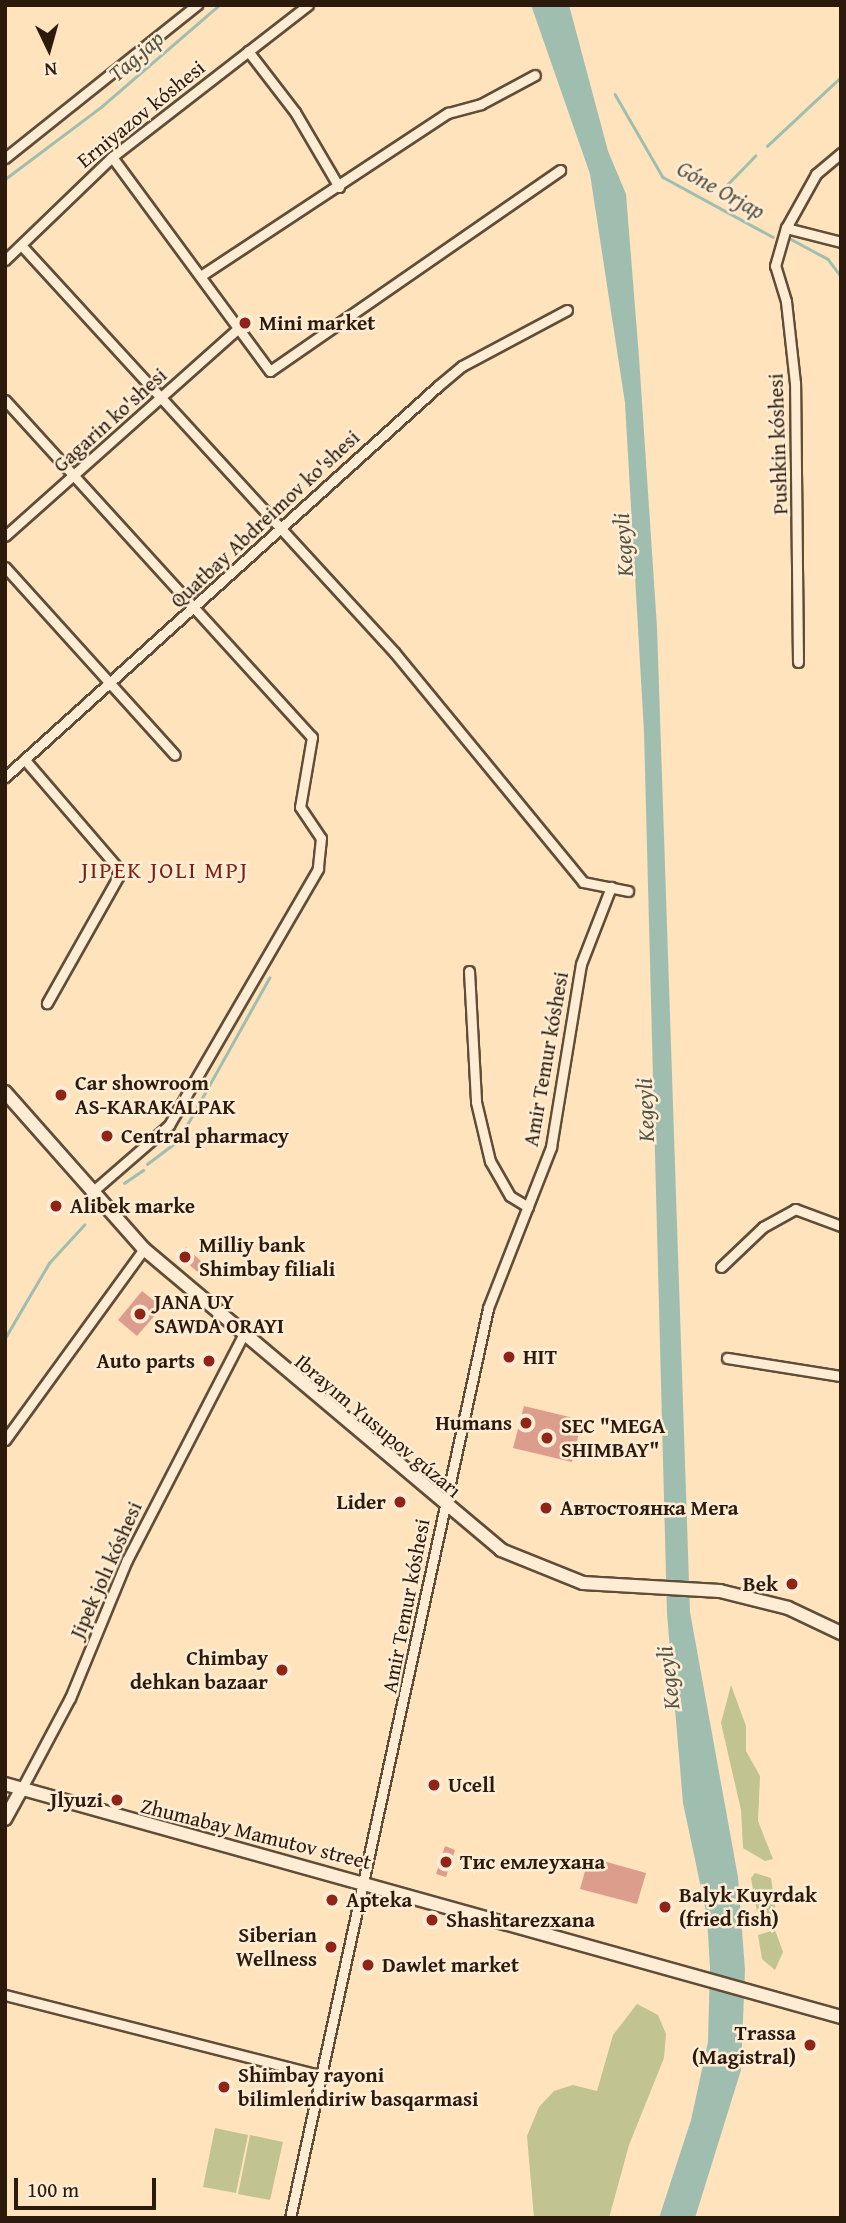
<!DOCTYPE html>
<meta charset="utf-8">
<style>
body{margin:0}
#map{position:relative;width:846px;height:2223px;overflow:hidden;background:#fee3bd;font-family:"Gentium Book Plus",serif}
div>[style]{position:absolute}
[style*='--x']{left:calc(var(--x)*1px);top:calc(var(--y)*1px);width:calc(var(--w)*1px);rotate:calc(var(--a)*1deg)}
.green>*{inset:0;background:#c1c390}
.water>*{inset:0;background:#a0beb0}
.stream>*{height:2.5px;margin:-1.25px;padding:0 1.25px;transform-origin:1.25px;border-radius:1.25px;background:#a0beb0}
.building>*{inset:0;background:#dd9d8c}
.roads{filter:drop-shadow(2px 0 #604d38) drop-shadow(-2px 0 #604d38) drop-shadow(0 2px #604d38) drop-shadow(0 -2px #604d38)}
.street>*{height:9px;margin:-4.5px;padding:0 4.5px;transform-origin:4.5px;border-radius:4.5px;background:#feedd4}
.secondary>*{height:12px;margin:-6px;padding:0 6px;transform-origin:6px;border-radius:6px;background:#feedd4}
.dots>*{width:19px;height:19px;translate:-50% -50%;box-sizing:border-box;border:4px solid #feedd4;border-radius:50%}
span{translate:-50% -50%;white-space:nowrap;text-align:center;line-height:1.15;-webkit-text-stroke:5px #feedd4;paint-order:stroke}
.street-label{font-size:21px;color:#2c1b0c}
.poi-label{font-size:21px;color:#2c1b0c;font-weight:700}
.left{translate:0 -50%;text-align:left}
.right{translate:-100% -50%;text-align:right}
.water-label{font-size:23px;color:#555445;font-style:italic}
.neighbourhood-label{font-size:23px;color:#7a1f14;letter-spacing:2px}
.frame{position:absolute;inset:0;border:7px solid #2c1b0c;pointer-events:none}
.north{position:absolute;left:14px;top:14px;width:70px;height:70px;-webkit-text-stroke:5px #feedd4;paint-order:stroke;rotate:175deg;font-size:19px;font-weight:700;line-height:28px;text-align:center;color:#2c1b0c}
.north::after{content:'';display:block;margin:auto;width:24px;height:32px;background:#2c1b0c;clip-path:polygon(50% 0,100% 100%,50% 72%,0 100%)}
.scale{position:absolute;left:14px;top:2178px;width:142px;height:32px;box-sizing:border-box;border:4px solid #2c1b0c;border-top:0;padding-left:9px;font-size:21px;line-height:24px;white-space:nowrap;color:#2c1b0c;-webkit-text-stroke:5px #feedd4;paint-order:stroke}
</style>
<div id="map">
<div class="green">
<i style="clip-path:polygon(731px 1685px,746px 1726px,746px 1751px,760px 1776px,758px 1821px,773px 1859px,765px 1861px,743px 1848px,741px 1810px,721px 1723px)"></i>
<i style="clip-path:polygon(755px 1873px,771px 1878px,777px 1921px,757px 1912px,751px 1878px)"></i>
<i style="clip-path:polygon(775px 1930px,783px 1952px,775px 1970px,762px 1959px,758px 1935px)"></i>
<i style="clip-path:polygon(637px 2004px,658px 2015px,666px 2034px,664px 2058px,629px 2145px,609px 2218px,534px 2218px,527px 2136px,539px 2107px,554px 2091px,573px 2085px,597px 2091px,613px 2035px)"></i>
<i style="clip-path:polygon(215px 2128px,248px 2135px,236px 2193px,203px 2187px)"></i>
<i style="clip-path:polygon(250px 2135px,283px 2142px,270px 2200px,238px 2194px)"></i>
</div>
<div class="water">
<i style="clip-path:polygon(531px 5px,569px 5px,608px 151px,626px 194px,639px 357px,657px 627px,690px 1612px,738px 1877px,745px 1970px,741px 2070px,695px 2218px,659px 2218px,691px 2120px,708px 2042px,710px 1968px,707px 1916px,683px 1803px,667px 1614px,644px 732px,625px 403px,590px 174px)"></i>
</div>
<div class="stream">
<i style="--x:615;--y:94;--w:96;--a:60"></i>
<i style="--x:663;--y:177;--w:125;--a:28.6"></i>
<i style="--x:767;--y:146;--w:101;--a:-43"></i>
<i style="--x:5;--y:179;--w:120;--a:-36.9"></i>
<i style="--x:101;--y:107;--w:156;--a:-40.8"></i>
<i style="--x:719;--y:193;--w:52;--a:-45.8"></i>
<i style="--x:791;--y:239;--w:42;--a:28.4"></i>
<i style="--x:828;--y:259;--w:21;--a:53"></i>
<i style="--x:147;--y:1164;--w:39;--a:-37"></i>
<i style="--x:178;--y:1141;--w:187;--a:-60.8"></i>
<i style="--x:124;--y:1183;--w:23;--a:-34"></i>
<i style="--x:5;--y:1338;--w:87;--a:-59.6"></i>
<i style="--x:49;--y:1263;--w:52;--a:-47.4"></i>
</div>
<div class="building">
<i style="clip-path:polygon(186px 1247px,206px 1266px,200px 1274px,179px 1256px)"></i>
<i style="clip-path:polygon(142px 1291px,162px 1307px,137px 1336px,118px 1320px)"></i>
<i style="clip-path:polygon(524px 1406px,582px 1420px,572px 1462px,513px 1448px)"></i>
<i style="clip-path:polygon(445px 1846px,455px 1850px,446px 1877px,436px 1874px)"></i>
<i style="clip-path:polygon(589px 1857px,646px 1873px,637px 1904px,580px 1889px)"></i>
</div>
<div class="roads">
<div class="street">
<i style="--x:248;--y:51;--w:77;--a:52.4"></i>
<i style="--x:295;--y:112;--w:87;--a:59.6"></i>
<i style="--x:112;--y:157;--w:266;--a:53.6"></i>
<i style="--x:270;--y:371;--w:353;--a:-34.7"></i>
<i style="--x:5;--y:158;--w:246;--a:-38.6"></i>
<i style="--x:786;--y:228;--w:57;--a:14.3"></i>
<i style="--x:21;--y:245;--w:553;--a:47.49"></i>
<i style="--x:395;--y:653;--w:296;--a:50.6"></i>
<i style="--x:583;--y:882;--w:46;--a:11.3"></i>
<i style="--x:5;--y:260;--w:149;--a:-43.9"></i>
<i style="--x:112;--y:157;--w:248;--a:-37.8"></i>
<i style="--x:202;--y:275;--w:295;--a:-33.4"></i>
<i style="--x:448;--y:113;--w:34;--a:-15"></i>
<i style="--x:481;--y:104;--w:61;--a:-28.2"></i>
<i style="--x:5;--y:400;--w:456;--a:47.7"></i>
<i style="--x:312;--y:737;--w:71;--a:99.7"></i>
<i style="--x:300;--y:807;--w:37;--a:56"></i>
<i style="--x:321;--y:838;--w:31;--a:96"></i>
<i style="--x:318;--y:869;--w:296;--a:120.2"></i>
<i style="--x:169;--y:1125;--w:102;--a:139"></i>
<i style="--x:5;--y:536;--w:311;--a:-41.7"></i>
<i style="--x:5;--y:567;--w:253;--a:47.9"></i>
<i style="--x:798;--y:662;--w:279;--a:-90.6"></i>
<i style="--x:795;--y:383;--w:82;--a:-96.3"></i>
<i style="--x:786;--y:301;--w:37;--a:-107"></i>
<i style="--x:775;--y:266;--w:40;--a:-74"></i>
<i style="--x:786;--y:228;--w:62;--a:-60.9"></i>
<i style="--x:816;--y:174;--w:33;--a:-40"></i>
<i style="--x:25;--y:760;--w:141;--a:49.3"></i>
<i style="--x:117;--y:867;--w:10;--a:84"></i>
<i style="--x:118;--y:877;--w:145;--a:119.4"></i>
<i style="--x:5;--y:777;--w:583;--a:-42.08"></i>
<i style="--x:438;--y:386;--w:31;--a:-40"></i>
<i style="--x:462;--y:366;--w:119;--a:-28.1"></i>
<i style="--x:469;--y:971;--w:131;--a:86.9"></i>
<i style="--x:476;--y:1102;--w:61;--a:76.7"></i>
<i style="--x:490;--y:1161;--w:40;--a:60.3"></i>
<i style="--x:510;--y:1196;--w:21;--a:31"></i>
<i style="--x:721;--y:1267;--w:58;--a:-43.6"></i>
<i style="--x:763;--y:1227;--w:37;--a:-29"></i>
<i style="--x:795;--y:1209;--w:49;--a:20.3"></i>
<i style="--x:727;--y:1358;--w:115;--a:9"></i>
<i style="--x:5;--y:1440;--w:236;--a:-54"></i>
<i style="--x:21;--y:1790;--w:104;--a:-62"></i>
<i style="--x:70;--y:1698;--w:149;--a:-67.6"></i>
<i style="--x:127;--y:1560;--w:251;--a:-62.7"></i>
<i style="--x:5;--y:1995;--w:327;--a:14.3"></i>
<i style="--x:290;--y:2218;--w:931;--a:-77.72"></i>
<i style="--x:488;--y:1308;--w:173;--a:-68.6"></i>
<i style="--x:551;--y:1147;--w:185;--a:-80.7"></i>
<i style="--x:581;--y:964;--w:83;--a:-68.7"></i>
</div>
<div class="secondary">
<i style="--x:5;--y:1092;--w:210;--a:48.5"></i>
<i style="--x:144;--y:1249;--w:467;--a:40.1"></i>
<i style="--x:501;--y:1550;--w:88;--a:21.9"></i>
<i style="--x:583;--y:1583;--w:137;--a:3.3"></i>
<i style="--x:720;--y:1591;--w:70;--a:14"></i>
<i style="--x:788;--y:1608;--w:59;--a:25.3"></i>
<i style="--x:5;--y:1784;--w:868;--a:15.57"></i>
<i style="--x:5;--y:1819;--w:33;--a:-61"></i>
</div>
</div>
<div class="dots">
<i style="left:245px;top:323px;background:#8f2418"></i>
<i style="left:61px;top:1095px;background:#8f2418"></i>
<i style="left:107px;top:1136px;background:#8f2418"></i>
<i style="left:56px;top:1206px;background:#8f2418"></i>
<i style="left:185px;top:1257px;background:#8f2418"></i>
<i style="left:140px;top:1314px;background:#8f2418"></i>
<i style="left:509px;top:1357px;background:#8f2418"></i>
<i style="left:209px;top:1361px;background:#8f2418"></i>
<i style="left:526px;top:1423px;background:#8f2418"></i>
<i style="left:547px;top:1438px;background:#8f2418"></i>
<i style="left:400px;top:1502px;background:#8f2418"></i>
<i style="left:546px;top:1508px;background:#8f2418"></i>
<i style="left:792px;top:1584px;background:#8f2418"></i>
<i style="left:282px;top:1670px;background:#8f2418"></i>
<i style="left:434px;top:1785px;background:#8f2418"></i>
<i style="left:117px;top:1800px;background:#8f2418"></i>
<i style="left:446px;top:1862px;background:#8f2418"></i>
<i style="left:332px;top:1900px;background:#8f2418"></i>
<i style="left:665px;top:1907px;background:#8f2418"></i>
<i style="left:432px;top:1920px;background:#8f2418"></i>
<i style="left:331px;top:1947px;background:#8f2418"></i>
<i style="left:368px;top:1965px;background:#8f2418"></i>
<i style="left:810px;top:2045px;background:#8f2418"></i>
<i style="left:224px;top:2087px;background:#8f2418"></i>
</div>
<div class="street-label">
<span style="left:141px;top:114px;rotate:-39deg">Erniyazov kóshesi</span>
<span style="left:110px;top:420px;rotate:-42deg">Gagarin ko'shesi</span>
<span style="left:778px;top:444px;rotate:-92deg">Pushkin kóshesi</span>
<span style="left:265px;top:519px;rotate:-43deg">Quatbay Abdreimov ko'shesi</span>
<span style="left:546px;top:1059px;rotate:-80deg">Amir Temur kóshesi</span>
<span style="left:378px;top:1426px;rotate:40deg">Ibrayım Yusupov gúzarı</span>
<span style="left:106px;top:1570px;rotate:-66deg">Jipek jolı kóshesi</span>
<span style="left:406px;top:1606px;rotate:-79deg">Amir Temur kóshesi</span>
<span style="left:256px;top:1834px;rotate:14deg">Zhumabay Mamutov street</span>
</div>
<div class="poi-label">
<span class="left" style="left:259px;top:323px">Mini market</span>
<span class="left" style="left:75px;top:1095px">Car showroom<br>AS-KARAKALPAK</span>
<span class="left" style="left:121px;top:1136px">Central pharmacy</span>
<span class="left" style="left:70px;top:1206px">Alibek marke</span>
<span class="left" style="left:199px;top:1257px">Milliy bank<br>Shimbay filiali</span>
<span class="left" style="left:154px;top:1314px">JANA UY<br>SAWDA ORAYI</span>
<span class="left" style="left:523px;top:1357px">HIT</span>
<span class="right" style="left:195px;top:1361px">Auto parts</span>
<span class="right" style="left:512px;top:1423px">Humans</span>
<span class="left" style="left:561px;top:1438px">SEC "MEGA<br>SHIMBAY"</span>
<span class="right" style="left:386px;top:1502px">Lider</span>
<span class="left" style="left:560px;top:1508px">Автостоянка Мега</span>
<span class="right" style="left:778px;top:1584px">Bek</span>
<span class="right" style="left:268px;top:1670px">Chimbay<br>dehkan bazaar</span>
<span class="left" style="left:448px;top:1785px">Ucell</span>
<span class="right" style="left:103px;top:1800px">Jlyuzi</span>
<span class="left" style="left:460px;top:1862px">Тис емлеухана</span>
<span class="left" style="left:679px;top:1907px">Balyk Kuyrdak<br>(fried fish)</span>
<span class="left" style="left:346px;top:1900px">Apteka</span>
<span class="left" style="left:446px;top:1920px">Shashtarezxana</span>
<span class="right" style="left:317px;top:1947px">Siberian<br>Wellness</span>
<span class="left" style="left:382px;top:1965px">Dawlet market</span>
<span class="right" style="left:796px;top:2045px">Trassa<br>(Magistral)</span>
<span class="left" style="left:238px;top:2087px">Shimbay rayoni<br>bilimlendiriw basqarmasi</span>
</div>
<div class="water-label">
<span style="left:136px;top:56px;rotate:-41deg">Tag jap</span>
<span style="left:721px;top:190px;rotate:29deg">Góne Orjap</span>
<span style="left:623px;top:545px;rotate:-94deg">Kegeyli</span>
<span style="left:645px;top:1110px;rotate:-92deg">Kegeyli</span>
<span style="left:668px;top:1678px;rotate:-97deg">Kegeyli</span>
</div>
<div class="neighbourhood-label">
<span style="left:165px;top:870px">JIPEK JOLI MPJ</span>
</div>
<div class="frame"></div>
<div class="north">N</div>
<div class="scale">100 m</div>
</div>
